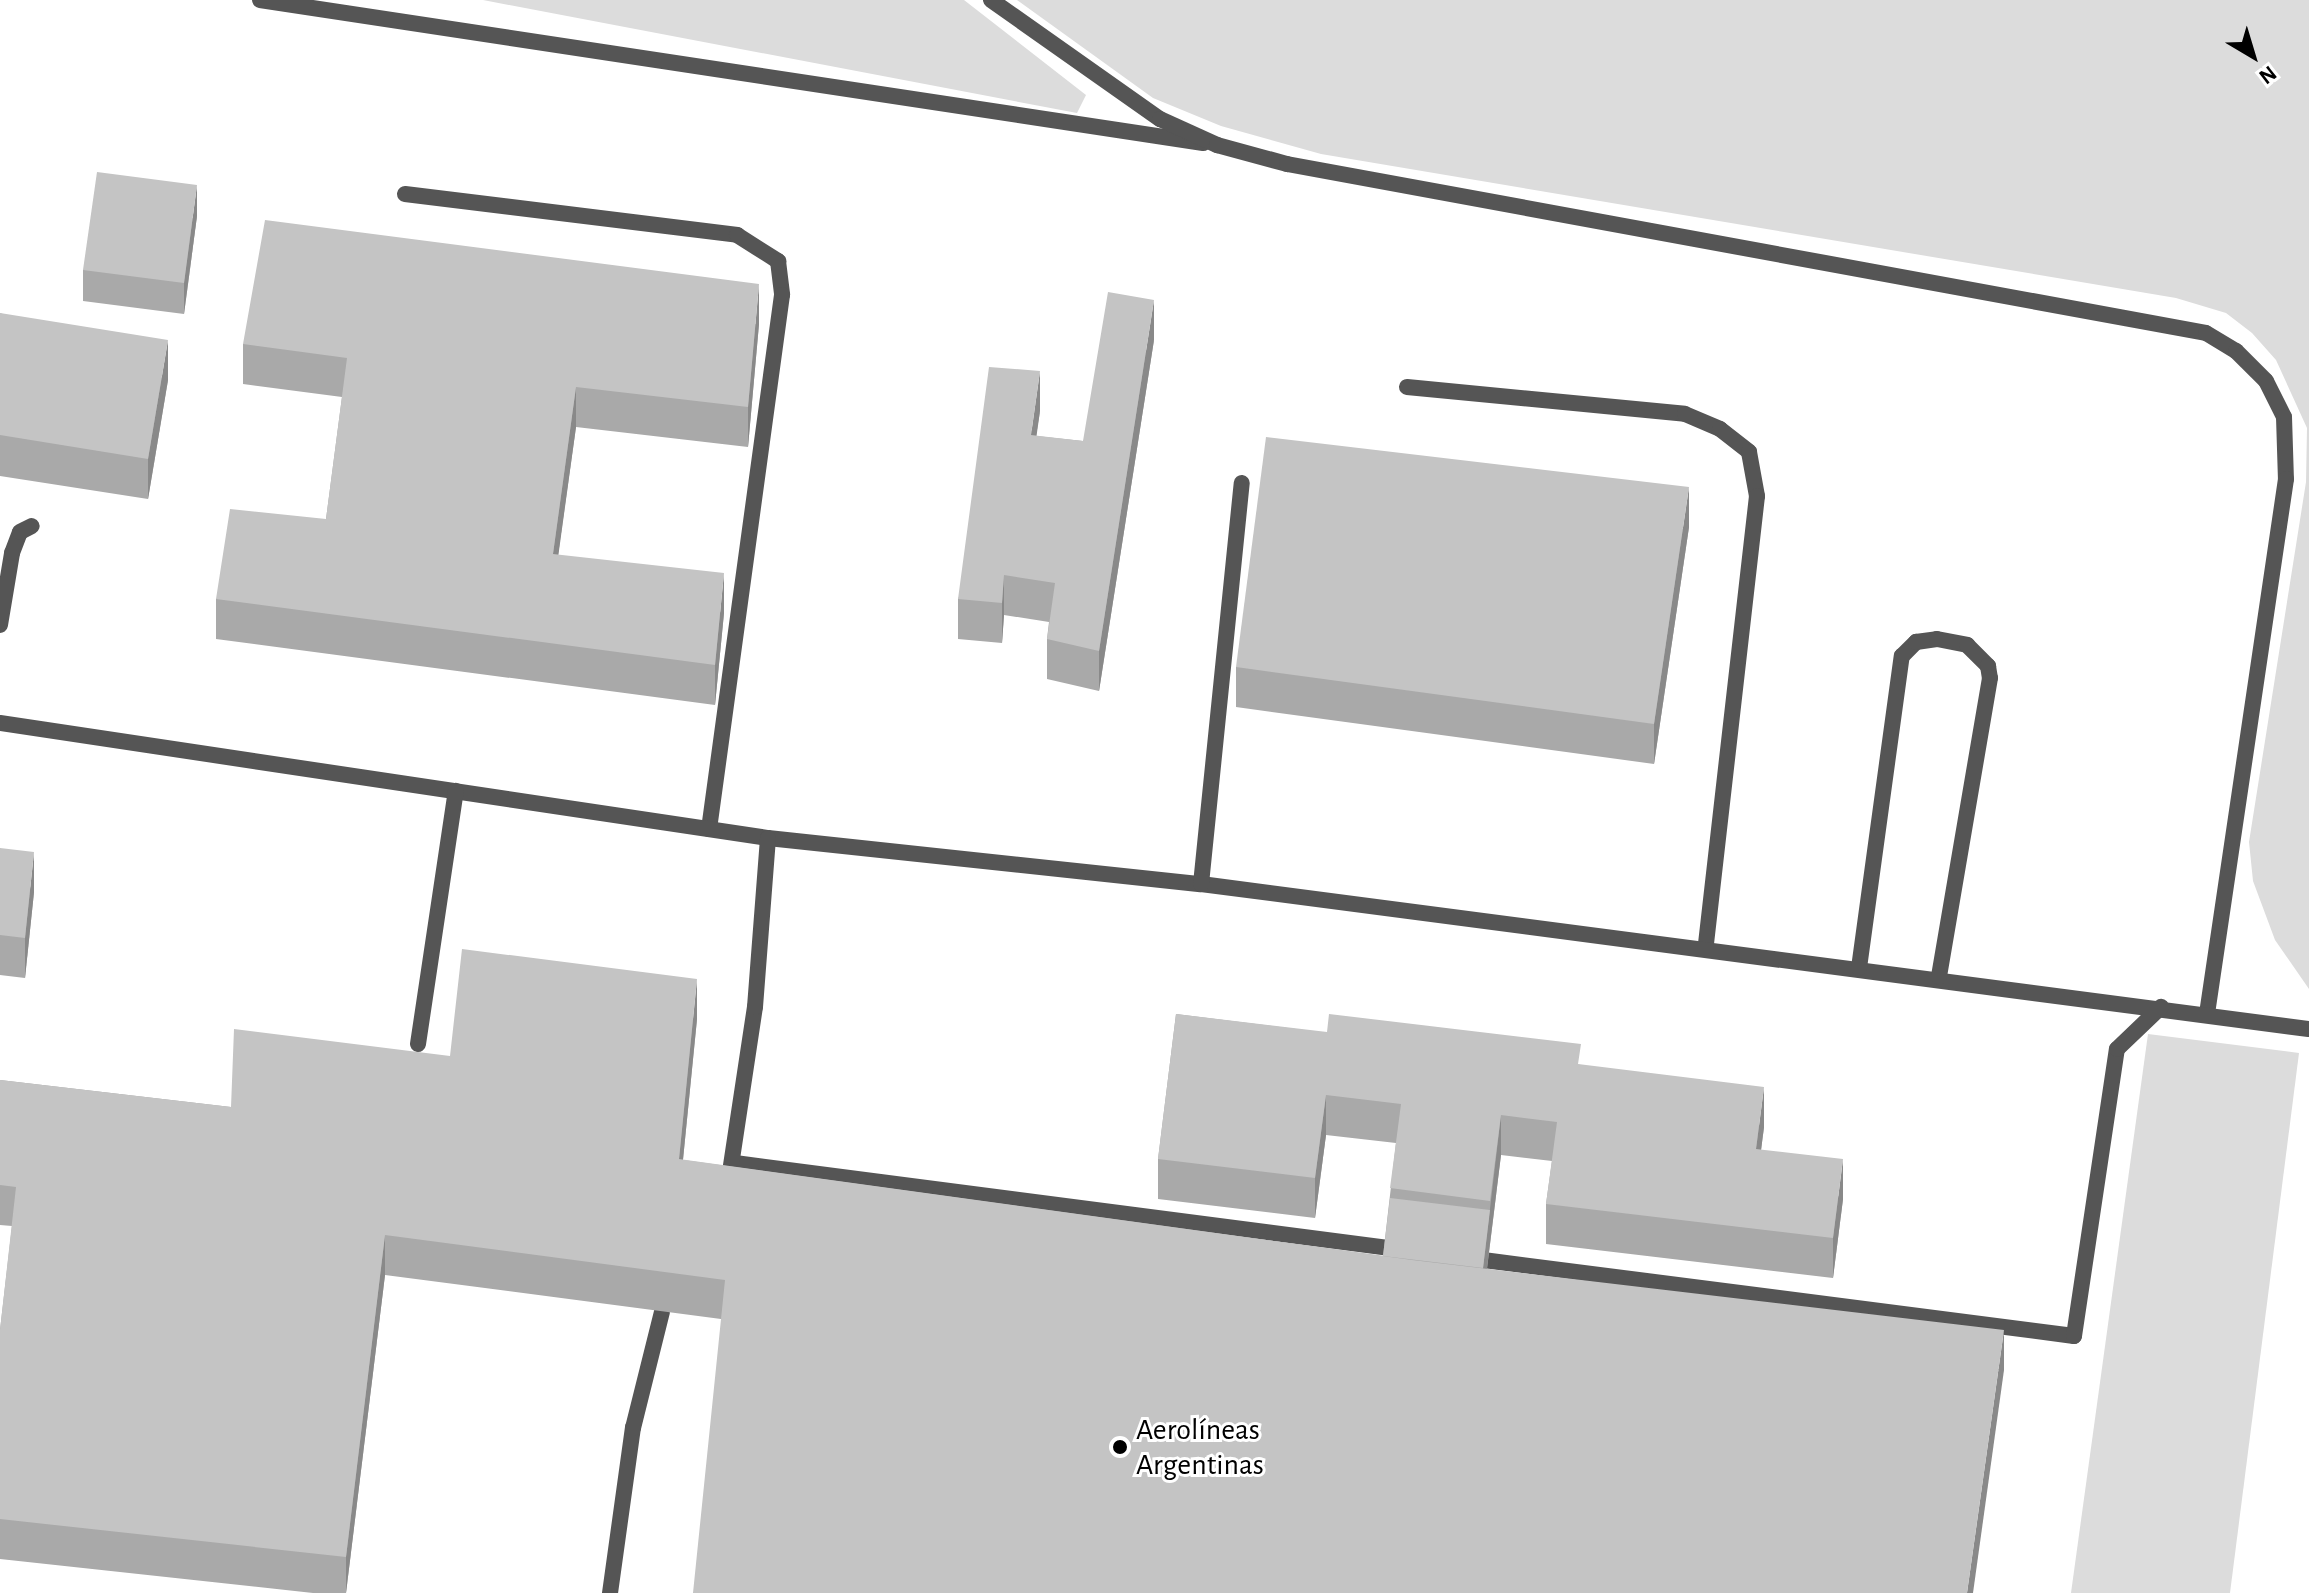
<!DOCTYPE html>
<meta charset="utf-8">
<style>
body{margin:0}
#map{position:relative;width:2309px;height:1593px;overflow:hidden;background:#fff;font-family:"Alegreya Sans",sans-serif}
div>[style]{position:absolute}
[style*='--x']{left:calc(var(--x)*1px);top:calc(var(--y)*1px);width:calc(var(--w)*1px);rotate:calc(var(--a)*1deg)}
.green>*{inset:0;background:#dcdcdc}
.service>*{height:16px;margin:-8px;padding:0 8px;transform-origin:8px;border-radius:8px;background:#555}
.wall>*{inset:0;background:#a9a9a9}
.shaded-wall>*{inset:0;background:#898989}
.building>*{inset:0;background:#c4c4c4}
.dots>*{width:22px;height:22px;translate:-50% -50%;box-sizing:border-box;border:4px solid #fff;border-radius:50%}
span{translate:-50% -50%;white-space:nowrap;text-align:center;line-height:1.15;-webkit-text-stroke:6px #fff;paint-order:stroke}
.poi-label{font-size:30px;color:#000}
.left{translate:0 -50%;text-align:left}
.north{position:absolute;left:2213px;top:16px;width:80px;height:80px;-webkit-text-stroke:6px #fff;paint-order:stroke;rotate:142deg;font-size:22px;font-weight:700;line-height:32px;text-align:center;color:#000}
.north::after{content:'';display:block;margin:auto;width:28px;height:36px;background:#000;clip-path:polygon(50% 0,100% 100%,50% 72%,0 100%)}
</style>
<div id="map">
<div class="green">
<i style="clip-path:polygon(483px 0,964px 0,1086px 95px,1077px 113px)"></i>
<i style="clip-path:polygon(1017px 0,2309px 0,2309px 989px,2275px 940px,2253px 881px,2249px 842px,2306px 482px,2307px 428px,2276px 360px,2252px 333px,2226px 313px,2176px 298px,1321px 154px,1221px 126px,1153px 98px)"></i>
<i style="clip-path:polygon(2148px 1034px,2299px 1053px,2230px 1593px,2071px 1593px)"></i>
</div>
<div class="service">
<i style="--x:260;--y:0;--w:954;--a:8.62"></i>
<i style="--x:991;--y:0;--w:207;--a:35.2"></i>
<i style="--x:1160;--y:119;--w:63;--a:24.5"></i>
<i style="--x:1217;--y:145;--w:73;--a:15.2"></i>
<i style="--x:1287;--y:164;--w:934;--a:10.42"></i>
<i style="--x:2206;--y:333;--w:35;--a:31"></i>
<i style="--x:2236;--y:351;--w:42;--a:45"></i>
<i style="--x:2266;--y:381;--w:40;--a:63.4"></i>
<i style="--x:2284;--y:417;--w:62;--a:88.2"></i>
<i style="--x:2286;--y:479;--w:541;--a:98.4"></i>
<i style="--x:405;--y:194;--w:335;--a:7"></i>
<i style="--x:737;--y:235;--w:49;--a:32.4"></i>
<i style="--x:778;--y:261;--w:34;--a:83"></i>
<i style="--x:782;--y:295;--w:539;--a:97.78"></i>
<i style="--x:1407;--y:387;--w:279;--a:5.5"></i>
<i style="--x:1685;--y:414;--w:38;--a:23"></i>
<i style="--x:1720;--y:429;--w:37;--a:38"></i>
<i style="--x:1749;--y:452;--w:45;--a:79.7"></i>
<i style="--x:1757;--y:496;--w:454;--a:96.5"></i>
<i style="--x:0;--y:625;--w:73;--a:-80.5"></i>
<i style="--x:12;--y:553;--w:22;--a:-69"></i>
<i style="--x:20;--y:532;--w:13;--a:-27"></i>
<i style="--x:0;--y:723;--w:777;--a:8.52"></i>
<i style="--x:768;--y:838;--w:435;--a:6.1"></i>
<i style="--x:1201;--y:884;--w:1117;--a:7.46"></i>
<i style="--x:1201;--y:884;--w:403;--a:-84.2"></i>
<i style="--x:1859;--y:968;--w:315;--a:-82.2"></i>
<i style="--x:1902;--y:656;--w:20;--a:-45"></i>
<i style="--x:1916;--y:642;--w:21;--a:-8"></i>
<i style="--x:1937;--y:639;--w:31;--a:11"></i>
<i style="--x:1967;--y:645;--w:30;--a:45"></i>
<i style="--x:1988;--y:666;--w:12;--a:81"></i>
<i style="--x:1990;--y:678;--w:303;--a:99.7"></i>
<i style="--x:418;--y:1044;--w:256;--a:-81.5"></i>
<i style="--x:735;--y:1163;--w:676;--a:7.4"></i>
<i style="--x:730;--y:1172;--w:167;--a:-81.4"></i>
<i style="--x:755;--y:1007;--w:169;--a:-85.6"></i>
<i style="--x:1468;--y:1258;--w:611;--a:7.33"></i>
<i style="--x:2074;--y:1336;--w:290;--a:-81.5"></i>
<i style="--x:2117;--y:1049;--w:61;--a:-43.7"></i>
<i style="--x:610;--y:1593;--w:167;--a:-82.1"></i>
<i style="--x:633;--y:1428;--w:120;--a:-76"></i>
</div>
<div class="wall">
<i style="clip-path:polygon(197px 216px,184px 314px,83px 301px,83px 270px)"></i>
<i style="clip-path:polygon(0 313px,168px 380px,148px 499px,0 476px)"></i>
<i style="clip-path:polygon(759px 324px,748px 447px,576px 427px,558px 555px,724px 613px,715px 705px,216px 639px,216px 599px,326px 519px,342px 397px,243px 384px,243px 344px)"></i>
<i style="clip-path:polygon(1154px 340px,1099px 691px,1047px 679px,1047px 639px,1049px 622px,1004px 615px,1002px 643px,958px 639px,958px 599px,1040px 411px,1036px 436px,1083px 441px)"></i>
<i style="clip-path:polygon(1689px 527px,1654px 764px,1236px 707px,1236px 667px)"></i>
<i style="clip-path:polygon(0 848px,34px 892px,25px 978px,0 975px)"></i>
<i style="clip-path:polygon(1176px 1014px,1581px 1065px,1764px 1127px,1761px 1150px,1843px 1199px,1833px 1278px,1546px 1244px,1546px 1204px,1552px 1161px,1501px 1155px,1487px 1269px,2004px 1370px,721px 1319px,385px 1275px,346px 1593px,313px 1593px,0 1559px,0 1330px,12px 1226px,0 1225px,0 1080px,231px 1107px,450px 1056px,697px 1019px,683px 1160px,1383px 1256px,1396px 1143px,1326px 1135px,1315px 1218px,1158px 1199px,1158px 1159px)"></i>
</div>
<div class="shaded-wall">
<i style="clip-path:polygon(197px 185px,197px 216px,184px 314px,184px 283px)"></i>
<i style="clip-path:polygon(759px 284px,759px 324px,748px 447px,748px 407px)"></i>
<i style="clip-path:polygon(1154px 300px,1154px 340px,1099px 691px,1099px 651px)"></i>
<i style="clip-path:polygon(168px 340px,168px 380px,148px 499px,148px 459px)"></i>
<i style="clip-path:polygon(1040px 371px,1040px 411px,1031px 475px,1031px 435px)"></i>
<i style="clip-path:polygon(576px 387px,576px 427px,553px 594px,553px 554px)"></i>
<i style="clip-path:polygon(1689px 487px,1689px 527px,1654px 764px,1654px 724px)"></i>
<i style="clip-path:polygon(724px 573px,724px 613px,715px 705px,715px 665px)"></i>
<i style="clip-path:polygon(1004px 575px,1004px 615px,1002px 643px,1002px 603px)"></i>
<i style="clip-path:polygon(34px 852px,34px 892px,25px 978px,25px 938px)"></i>
<i style="clip-path:polygon(697px 979px,697px 1019px,679px 1199px,679px 1159px)"></i>
<i style="clip-path:polygon(1764px 1087px,1764px 1127px,1756px 1189px,1756px 1149px)"></i>
<i style="clip-path:polygon(1326px 1095px,1326px 1135px,1315px 1218px,1315px 1178px)"></i>
<i style="clip-path:polygon(1501px 1115px,1501px 1155px,1482px 1308px,1482px 1277px)"></i>
<i style="clip-path:polygon(1843px 1159px,1843px 1199px,1833px 1278px,1833px 1238px)"></i>
<i style="clip-path:polygon(385px 1235px,385px 1275px,346px 1593px,346px 1557px)"></i>
<i style="clip-path:polygon(2004px 1330px,2004px 1370px,1973px 1593px,1967px 1593px)"></i>
</div>
<div class="building">
<i style="clip-path:polygon(97px 172px,197px 185px,184px 283px,83px 270px)"></i>
<i style="clip-path:polygon(265px 220px,759px 284px,748px 407px,576px 387px,553px 554px,724px 573px,715px 665px,216px 599px,230px 509px,326px 519px,347px 358px,243px 344px)"></i>
<i style="clip-path:polygon(1108px 292px,1154px 300px,1099px 651px,1047px 639px,1055px 583px,1004px 575px,1002px 603px,958px 599px,989px 367px,1040px 371px,1031px 435px,1083px 441px)"></i>
<i style="clip-path:polygon(0 313px,168px 340px,148px 459px,0 435px)"></i>
<i style="clip-path:polygon(1266px 437px,1689px 487px,1654px 724px,1236px 667px)"></i>
<i style="clip-path:polygon(0 848px,34px 852px,25px 938px,0 935px)"></i>
<i style="clip-path:polygon(462px 949px,697px 979px,679px 1159px,1412px 1260px,2004px 1330px,1967px 1593px,693px 1593px,725px 1280px,385px 1235px,346px 1557px,0 1519px,0 1330px,16px 1187px,0 1185px,0 1080px,231px 1107px,234px 1029px,450px 1056px)"></i>
<i style="clip-path:polygon(1176px 1014px,1327px 1032px,1329px 1014px,1581px 1044px,1578px 1064px,1764px 1087px,1756px 1149px,1843px 1159px,1833px 1238px,1546px 1204px,1557px 1122px,1501px 1115px,1490px 1201px,1390px 1188px,1401px 1104px,1326px 1095px,1315px 1178px,1158px 1159px)"></i>
<i style="clip-path:polygon(1390px 1198px,1490px 1210px,1483px 1268px,1383px 1256px)"></i>
</div>
<div class="dots">
<i style="left:1120px;top:1447px;background:#000"></i>
</div>
<div class="poi-label">
<span class="left" style="left:1136px;top:1447px">Aerolíneas<br>Argentinas</span>
</div>
<div class="north">N</div>
</div>
